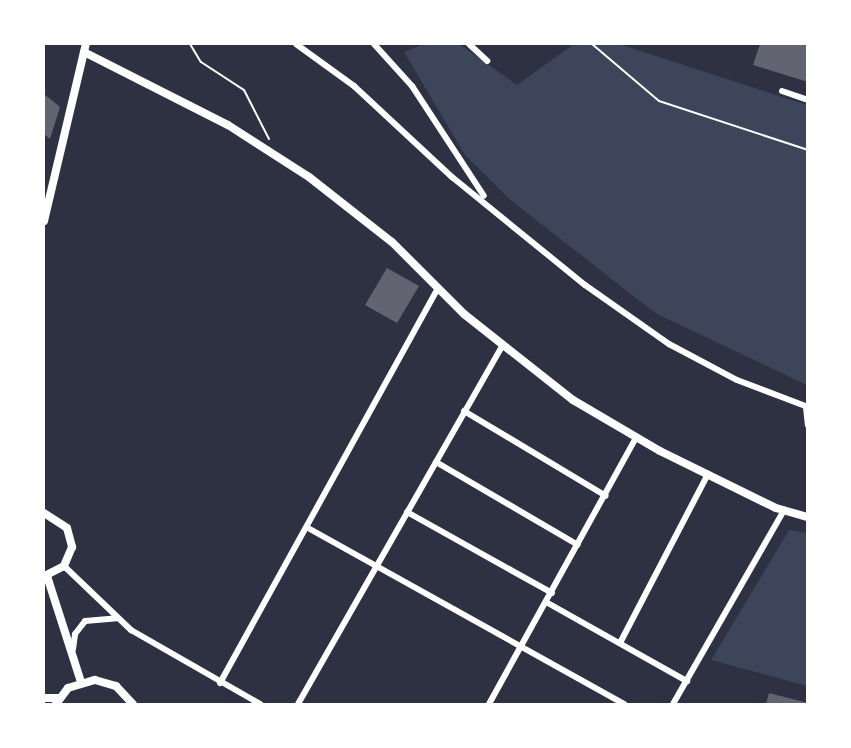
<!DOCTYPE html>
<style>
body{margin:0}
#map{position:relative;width:851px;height:748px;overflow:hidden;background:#2d3142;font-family:Roboto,sans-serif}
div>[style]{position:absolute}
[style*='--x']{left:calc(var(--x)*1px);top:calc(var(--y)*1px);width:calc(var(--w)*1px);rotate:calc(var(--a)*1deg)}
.green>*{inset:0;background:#3c4559}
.building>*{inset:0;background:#626471}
.path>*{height:2px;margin:-1px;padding:0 1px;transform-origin:1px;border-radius:1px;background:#fff}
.minor>*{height:6px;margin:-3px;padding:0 3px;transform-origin:3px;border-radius:3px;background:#fff}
.tertiary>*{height:8px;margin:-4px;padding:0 4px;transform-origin:4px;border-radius:4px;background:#fff}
span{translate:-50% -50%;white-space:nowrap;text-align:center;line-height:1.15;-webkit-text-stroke:6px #fff;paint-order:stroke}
.frame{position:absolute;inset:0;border:45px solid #fff;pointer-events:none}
</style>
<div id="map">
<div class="green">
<i style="clip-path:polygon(424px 44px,459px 44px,517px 85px,574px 44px,619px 44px,807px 105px,807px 385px,655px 313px,508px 198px,465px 155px,404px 52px)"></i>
<i style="clip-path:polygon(789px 530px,807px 533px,807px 686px,711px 660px)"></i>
</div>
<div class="building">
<i style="clip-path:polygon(760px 44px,808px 44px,808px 82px,753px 65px)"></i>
<i style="clip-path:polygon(44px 94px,60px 107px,50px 139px,44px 134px)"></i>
<i style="clip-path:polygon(387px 268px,419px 286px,397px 323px,365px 305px)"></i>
<i style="clip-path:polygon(769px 693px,808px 703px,808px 704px,766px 704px)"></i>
</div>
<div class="path">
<i style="--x:190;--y:44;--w:21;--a:59"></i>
<i style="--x:201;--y:62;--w:51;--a:33.1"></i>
<i style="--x:244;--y:90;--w:55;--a:63"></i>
<i style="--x:592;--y:44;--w:88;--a:40.4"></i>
<i style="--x:659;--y:101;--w:157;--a:18.2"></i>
</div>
<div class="minor">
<i style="--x:296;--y:44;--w:72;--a:35.9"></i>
<i style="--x:354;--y:86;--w:134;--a:42.9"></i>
<i style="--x:452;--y:177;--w:171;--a:39.1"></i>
<i style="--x:585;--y:285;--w:103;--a:35.1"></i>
<i style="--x:669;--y:344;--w:77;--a:27.9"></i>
<i style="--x:737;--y:380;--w:76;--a:20.8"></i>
<i style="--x:374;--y:44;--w:57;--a:47.9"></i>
<i style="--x:412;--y:86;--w:131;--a:56.8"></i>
<i style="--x:469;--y:44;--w:25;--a:43"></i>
<i style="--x:782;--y:91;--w:28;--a:19"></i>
<i style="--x:806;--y:407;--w:18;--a:84"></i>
<i style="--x:464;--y:411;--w:165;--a:30.9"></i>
<i style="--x:436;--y:462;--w:164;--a:30.3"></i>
<i style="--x:407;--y:512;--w:166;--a:29.2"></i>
<i style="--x:308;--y:528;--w:362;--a:29.1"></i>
<i style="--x:64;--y:566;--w:93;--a:43.7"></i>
<i style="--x:131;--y:630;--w:149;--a:29.8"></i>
<i style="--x:546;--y:602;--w:162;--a:29.3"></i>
<i style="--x:620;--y:643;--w:191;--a:-62.5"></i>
<i style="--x:73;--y:649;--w:15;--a:-82"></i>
<i style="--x:75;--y:634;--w:16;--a:-52"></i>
<i style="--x:85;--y:621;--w:32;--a:-5"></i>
<i style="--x:220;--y:683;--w:451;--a:-61.1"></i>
<i style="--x:298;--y:704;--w:414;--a:-60.3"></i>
<i style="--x:489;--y:704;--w:304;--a:-61.1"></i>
<i style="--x:673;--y:704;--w:224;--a:-60.2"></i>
</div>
<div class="tertiary">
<i style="--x:84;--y:52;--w:161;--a:26.9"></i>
<i style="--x:228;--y:125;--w:96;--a:32.7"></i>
<i style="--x:309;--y:177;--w:105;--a:38.1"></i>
<i style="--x:392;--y:242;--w:102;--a:45"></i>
<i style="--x:464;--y:314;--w:139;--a:38.3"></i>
<i style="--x:573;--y:400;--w:101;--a:30.4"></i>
<i style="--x:660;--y:451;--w:129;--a:26.2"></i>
<i style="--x:776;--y:508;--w:33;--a:16"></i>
<i style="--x:44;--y:221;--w:182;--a:-76.7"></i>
<i style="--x:44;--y:513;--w:27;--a:33"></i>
<i style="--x:67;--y:528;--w:20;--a:75"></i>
<i style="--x:72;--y:547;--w:21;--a:113"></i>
<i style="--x:64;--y:566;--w:22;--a:153"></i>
<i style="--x:47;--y:576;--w:111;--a:72.2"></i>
<i style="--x:44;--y:698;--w:15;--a:0"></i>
<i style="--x:56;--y:704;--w:20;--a:-53"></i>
<i style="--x:68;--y:688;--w:28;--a:-17"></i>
<i style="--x:95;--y:680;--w:22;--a:16"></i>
<i style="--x:116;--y:686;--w:25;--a:47"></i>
</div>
<div class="frame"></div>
</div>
